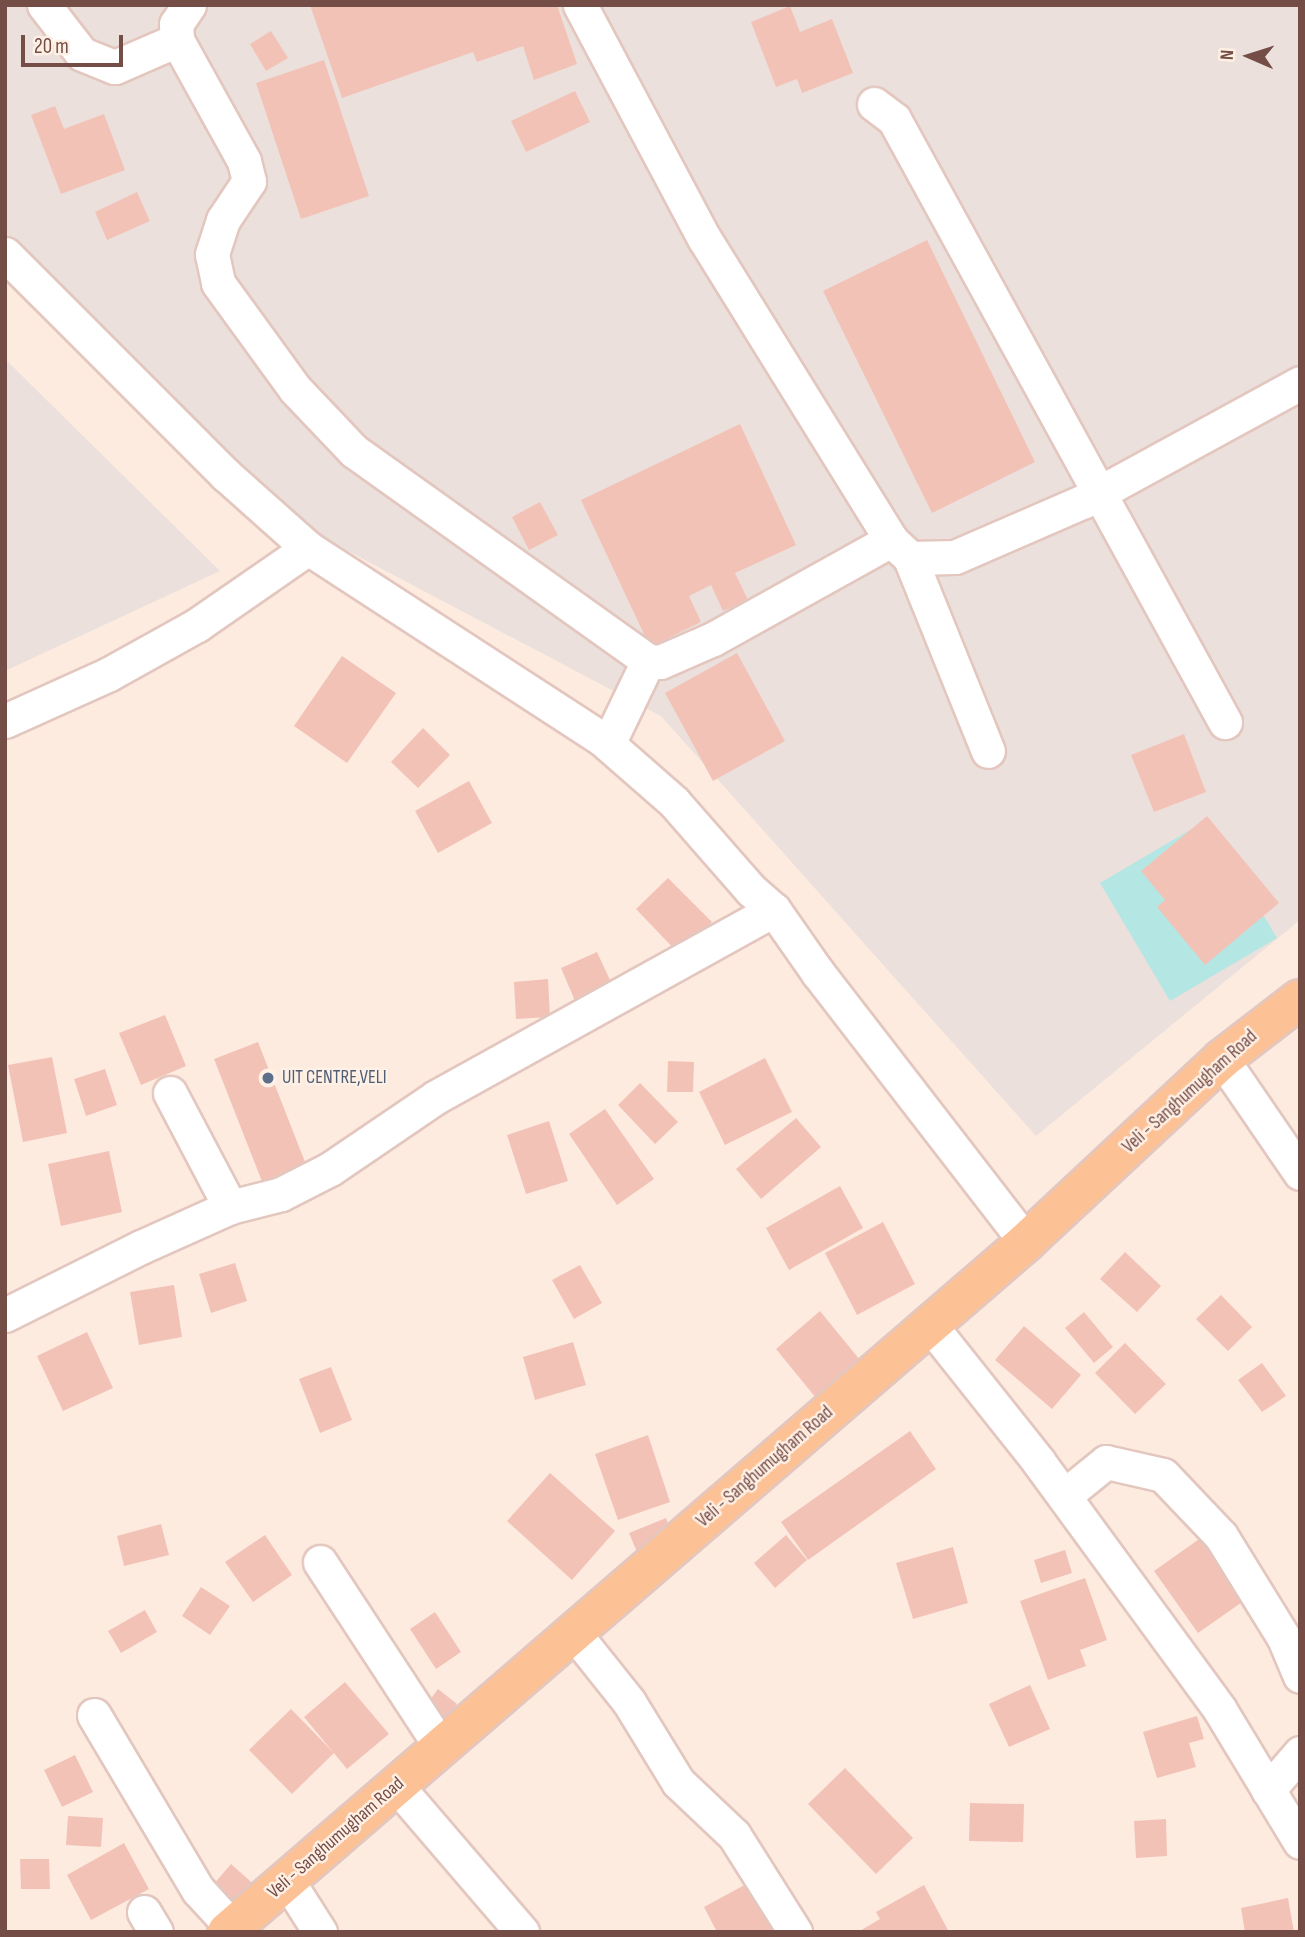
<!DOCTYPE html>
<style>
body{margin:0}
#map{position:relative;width:1305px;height:1937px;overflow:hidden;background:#fdebe0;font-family:"Sofia Sans Condensed",sans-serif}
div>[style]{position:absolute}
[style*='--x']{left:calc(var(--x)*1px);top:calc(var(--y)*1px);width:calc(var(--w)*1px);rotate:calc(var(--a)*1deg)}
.industrial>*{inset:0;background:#ebe0dc}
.water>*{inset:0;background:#b4e6e3}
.building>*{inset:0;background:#f3c2b7}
.roads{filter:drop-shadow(2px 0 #e3c7bf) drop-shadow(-2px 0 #e3c7bf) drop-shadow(0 2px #e3c7bf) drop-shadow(0 -2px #e3c7bf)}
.minor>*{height:33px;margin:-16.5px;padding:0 16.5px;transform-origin:16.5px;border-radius:16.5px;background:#fff}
.major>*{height:38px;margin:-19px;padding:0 19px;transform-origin:19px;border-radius:19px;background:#fdc196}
.dots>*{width:19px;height:19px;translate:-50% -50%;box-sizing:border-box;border:4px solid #fff0e6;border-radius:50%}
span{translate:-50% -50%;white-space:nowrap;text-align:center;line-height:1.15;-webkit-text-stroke:5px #fff0e6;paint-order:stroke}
.service-label{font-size:19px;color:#4e5e75}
.left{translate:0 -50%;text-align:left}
.street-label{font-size:19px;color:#744d47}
.frame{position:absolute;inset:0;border:7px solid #744d47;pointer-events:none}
.north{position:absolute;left:1214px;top:21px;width:70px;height:70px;-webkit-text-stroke:5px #fff0e6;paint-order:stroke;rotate:273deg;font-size:19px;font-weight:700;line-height:28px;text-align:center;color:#744d47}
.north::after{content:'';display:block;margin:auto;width:24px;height:32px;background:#744d47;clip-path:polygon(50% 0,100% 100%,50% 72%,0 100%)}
.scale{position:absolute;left:21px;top:35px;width:102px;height:32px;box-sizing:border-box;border:4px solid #744d47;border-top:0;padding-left:9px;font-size:21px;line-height:24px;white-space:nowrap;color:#744d47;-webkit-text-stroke:5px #fff0e6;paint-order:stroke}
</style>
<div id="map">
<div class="industrial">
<i style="clip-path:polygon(5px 5px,1300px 5px,1300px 920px,1036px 1136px,661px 716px,310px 531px,5px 237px)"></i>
<i style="clip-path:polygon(5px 359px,220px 571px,5px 671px)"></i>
</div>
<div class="water">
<i style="clip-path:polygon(1207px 820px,1277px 938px,1170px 1001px,1100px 883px)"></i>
</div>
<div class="building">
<i style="clip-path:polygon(310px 5px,557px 5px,577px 64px,534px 80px,523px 46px,477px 62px,473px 52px,342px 98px)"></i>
<i style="clip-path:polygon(790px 6px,800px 32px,832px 19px,853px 73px,802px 93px,797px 79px,776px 87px,751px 22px)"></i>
<i style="clip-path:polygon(271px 31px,288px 58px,266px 71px,250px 44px)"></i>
<i style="clip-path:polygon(324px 60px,369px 196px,301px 219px,256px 83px)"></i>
<i style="clip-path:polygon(575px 91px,590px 122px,526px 152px,511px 121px)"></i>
<i style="clip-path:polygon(55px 106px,64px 129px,104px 114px,125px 170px,61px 194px,31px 115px)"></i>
<i style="clip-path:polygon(137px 192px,150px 221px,107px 240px,95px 212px)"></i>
<i style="clip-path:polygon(927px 240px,1035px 462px,932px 513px,823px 291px)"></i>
<i style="clip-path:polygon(740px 424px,796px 545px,735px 573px,748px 600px,723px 611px,711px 585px,689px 596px,701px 622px,650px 647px,581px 500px)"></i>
<i style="clip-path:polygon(540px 502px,558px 535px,529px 550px,512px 517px)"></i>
<i style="clip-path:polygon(737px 653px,785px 741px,713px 781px,665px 693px)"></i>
<i style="clip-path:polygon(342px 656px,396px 693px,347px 763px,294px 726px)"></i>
<i style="clip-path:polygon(423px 728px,450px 755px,418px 788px,391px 762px)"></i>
<i style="clip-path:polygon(1184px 734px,1206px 792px,1154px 812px,1131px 755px)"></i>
<i style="clip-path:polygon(469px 781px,492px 823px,438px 853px,415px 811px)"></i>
<i style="clip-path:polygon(1207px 816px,1279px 903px,1205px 965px,1157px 907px,1165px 900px,1141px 871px)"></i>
<i style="clip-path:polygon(668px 878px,712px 922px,679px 954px,636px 909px)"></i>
<i style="clip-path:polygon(597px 952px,615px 991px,578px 1008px,561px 968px)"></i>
<i style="clip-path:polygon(548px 979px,550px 1017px,516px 1019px,514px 982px)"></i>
<i style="clip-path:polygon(165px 1015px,186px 1066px,141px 1085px,119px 1033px)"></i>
<i style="clip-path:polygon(258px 1042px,307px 1167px,263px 1184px,214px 1059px)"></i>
<i style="clip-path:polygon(52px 1057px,67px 1133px,23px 1142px,8px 1065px)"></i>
<i style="clip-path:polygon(765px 1058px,792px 1112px,725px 1145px,699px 1092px)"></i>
<i style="clip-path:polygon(668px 1061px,694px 1062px,693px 1092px,667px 1092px)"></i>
<i style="clip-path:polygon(105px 1069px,117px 1105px,86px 1116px,74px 1079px)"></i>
<i style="clip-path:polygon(640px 1083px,678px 1122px,655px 1144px,618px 1105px)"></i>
<i style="clip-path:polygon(605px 1109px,654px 1179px,617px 1205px,569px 1134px)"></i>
<i style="clip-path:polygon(796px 1118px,821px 1147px,761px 1199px,736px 1169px)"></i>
<i style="clip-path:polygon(549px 1121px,568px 1181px,526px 1194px,507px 1135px)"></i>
<i style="clip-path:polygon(109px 1151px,122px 1212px,61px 1226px,48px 1164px)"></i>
<i style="clip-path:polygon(840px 1186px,863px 1228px,789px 1270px,766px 1228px)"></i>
<i style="clip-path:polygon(883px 1222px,915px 1284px,857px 1315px,825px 1253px)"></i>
<i style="clip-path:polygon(1125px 1252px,1161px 1286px,1137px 1312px,1100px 1279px)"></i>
<i style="clip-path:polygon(235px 1263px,247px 1301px,211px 1313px,199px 1274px)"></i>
<i style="clip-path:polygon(580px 1265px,602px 1303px,574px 1319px,552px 1280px)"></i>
<i style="clip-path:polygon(174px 1285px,182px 1337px,139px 1345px,130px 1292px)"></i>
<i style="clip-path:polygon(1221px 1295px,1252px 1327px,1228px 1351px,1196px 1319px)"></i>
<i style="clip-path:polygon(820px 1311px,860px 1360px,816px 1398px,776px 1349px)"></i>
<i style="clip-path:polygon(1084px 1312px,1113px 1347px,1094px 1363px,1065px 1328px)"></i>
<i style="clip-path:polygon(1024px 1326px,1081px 1375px,1052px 1409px,995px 1360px)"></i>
<i style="clip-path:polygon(87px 1332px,113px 1388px,63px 1411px,37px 1356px)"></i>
<i style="clip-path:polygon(573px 1342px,586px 1385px,535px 1400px,523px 1357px)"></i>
<i style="clip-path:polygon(1125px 1343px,1166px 1384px,1135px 1414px,1095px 1373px)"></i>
<i style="clip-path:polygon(1262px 1363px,1286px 1396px,1262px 1412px,1238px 1380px)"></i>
<i style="clip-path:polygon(331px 1367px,352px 1420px,320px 1433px,299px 1379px)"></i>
<i style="clip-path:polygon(910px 1431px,936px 1469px,808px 1560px,781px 1522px)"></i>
<i style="clip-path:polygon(648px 1435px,670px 1502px,618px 1520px,595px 1454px)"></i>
<i style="clip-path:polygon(550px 1473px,615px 1531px,572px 1580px,507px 1521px)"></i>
<i style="clip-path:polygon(666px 1518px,678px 1549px,642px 1564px,629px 1533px)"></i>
<i style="clip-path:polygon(161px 1524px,169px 1555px,124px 1566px,117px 1536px)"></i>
<i style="clip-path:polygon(265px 1535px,292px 1575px,253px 1602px,225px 1562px)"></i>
<i style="clip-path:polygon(786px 1535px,807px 1560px,775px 1588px,754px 1563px)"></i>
<i style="clip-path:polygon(1202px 1537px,1245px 1600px,1198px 1633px,1154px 1571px)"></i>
<i style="clip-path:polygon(953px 1547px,968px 1603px,913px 1619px,896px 1563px)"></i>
<i style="clip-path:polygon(1065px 1550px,1072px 1573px,1041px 1583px,1034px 1560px)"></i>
<i style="clip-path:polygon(1085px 1578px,1107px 1640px,1080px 1650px,1086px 1666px,1048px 1680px,1020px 1601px)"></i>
<i style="clip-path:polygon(201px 1587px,230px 1606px,210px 1635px,182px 1616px)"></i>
<i style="clip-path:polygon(145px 1610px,157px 1632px,121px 1653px,108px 1631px)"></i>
<i style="clip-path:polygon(435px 1612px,461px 1652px,436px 1669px,410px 1629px)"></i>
<i style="clip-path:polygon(345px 1682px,389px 1734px,347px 1769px,304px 1717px)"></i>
<i style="clip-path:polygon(1030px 1685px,1050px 1729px,1009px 1747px,989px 1704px)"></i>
<i style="clip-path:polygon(438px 1689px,457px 1704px,442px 1724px,423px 1709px)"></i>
<i style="clip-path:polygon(291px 1709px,334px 1753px,292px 1794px,249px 1750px)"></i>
<i style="clip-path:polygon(1197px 1716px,1204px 1739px,1189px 1743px,1196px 1767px,1157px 1778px,1143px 1732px)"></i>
<i style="clip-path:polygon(75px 1755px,93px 1792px,62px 1807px,44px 1770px)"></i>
<i style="clip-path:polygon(845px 1768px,913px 1838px,876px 1874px,808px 1804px)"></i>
<i style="clip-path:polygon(970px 1803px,1024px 1804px,1023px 1842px,969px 1841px)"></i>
<i style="clip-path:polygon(68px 1816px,103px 1818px,101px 1847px,66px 1845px)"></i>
<i style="clip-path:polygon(1166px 1819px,1167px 1856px,1136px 1858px,1134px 1821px)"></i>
<i style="clip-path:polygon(124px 1843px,149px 1889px,91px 1920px,67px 1875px)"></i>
<i style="clip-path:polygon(20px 1859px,49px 1859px,50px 1889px,21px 1889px)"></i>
<i style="clip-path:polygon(231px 1864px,276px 1904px,252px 1932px,207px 1892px)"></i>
<i style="clip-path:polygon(750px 1882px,776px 1932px,717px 1932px,704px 1907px)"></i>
<i style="clip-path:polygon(924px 1885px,949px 1932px,858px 1932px,880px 1919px,876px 1912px)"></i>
<i style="clip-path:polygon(1288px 1898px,1294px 1932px,1245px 1932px,1241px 1908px)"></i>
</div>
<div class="roads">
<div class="minor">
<i style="--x:44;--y:5;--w:62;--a:52.2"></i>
<i style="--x:82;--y:54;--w:35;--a:22"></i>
<i style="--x:115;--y:67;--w:68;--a:-23.5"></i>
<i style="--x:189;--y:5;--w:23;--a:124"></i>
<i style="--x:176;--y:24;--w:16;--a:86"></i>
<i style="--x:177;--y:40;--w:138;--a:61"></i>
<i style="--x:244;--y:161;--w:21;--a:76"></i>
<i style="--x:249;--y:181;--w:47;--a:123.7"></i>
<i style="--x:223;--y:220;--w:36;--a:108"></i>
<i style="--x:212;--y:254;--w:30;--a:78"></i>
<i style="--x:218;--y:283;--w:131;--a:54"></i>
<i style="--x:295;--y:389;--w:86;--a:46.4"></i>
<i style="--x:354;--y:451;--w:361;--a:35.5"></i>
<i style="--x:648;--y:661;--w:12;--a:5"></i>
<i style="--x:660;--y:662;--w:58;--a:-23.5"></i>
<i style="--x:713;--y:639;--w:204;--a:-29.1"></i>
<i style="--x:580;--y:5;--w:264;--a:62"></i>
<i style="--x:704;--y:238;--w:355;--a:58.2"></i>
<i style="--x:891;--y:540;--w:26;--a:43"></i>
<i style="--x:910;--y:558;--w:45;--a:-1.3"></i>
<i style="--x:955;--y:557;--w:141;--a:-23.5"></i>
<i style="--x:1084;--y:501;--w:246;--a:-28.6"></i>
<i style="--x:874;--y:104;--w:25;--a:37"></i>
<i style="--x:894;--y:119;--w:688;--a:61.24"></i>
<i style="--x:5;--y:254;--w:313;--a:45"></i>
<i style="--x:226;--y:475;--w:110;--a:41.7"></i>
<i style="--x:308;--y:548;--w:349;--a:33"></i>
<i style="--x:601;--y:738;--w:97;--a:41.2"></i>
<i style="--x:674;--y:802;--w:117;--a:48.8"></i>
<i style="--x:751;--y:890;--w:30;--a:41"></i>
<i style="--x:774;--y:910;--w:77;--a:55.1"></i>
<i style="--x:818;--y:973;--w:340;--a:52.3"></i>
<i style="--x:910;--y:558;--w:208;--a:68"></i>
<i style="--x:5;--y:721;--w:114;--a:-24.3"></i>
<i style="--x:109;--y:674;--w:101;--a:-29.1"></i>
<i style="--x:197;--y:625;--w:135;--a:-34.7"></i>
<i style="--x:608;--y:744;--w:92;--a:-64.3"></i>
<i style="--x:1222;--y:1059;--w:138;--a:55.6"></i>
<i style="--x:170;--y:1093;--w:129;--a:62.2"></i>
<i style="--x:5;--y:1315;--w:152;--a:-26.6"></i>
<i style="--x:141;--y:1247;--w:98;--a:-24.2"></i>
<i style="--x:230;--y:1207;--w:53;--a:-14.3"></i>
<i style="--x:281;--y:1194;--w:55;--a:-27"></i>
<i style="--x:330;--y:1169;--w:128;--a:-34.2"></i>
<i style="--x:436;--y:1097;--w:386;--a:-29"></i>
<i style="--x:930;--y:1325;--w:174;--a:51.5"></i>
<i style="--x:1038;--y:1461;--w:308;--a:53.8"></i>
<i style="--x:1220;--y:1710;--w:154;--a:58.8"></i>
<i style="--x:1064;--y:1496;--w:54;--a:-39"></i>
<i style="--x:1106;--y:1462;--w:58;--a:12.8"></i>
<i style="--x:1163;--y:1475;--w:84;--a:46.4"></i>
<i style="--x:1221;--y:1536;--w:120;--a:58.3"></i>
<i style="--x:1284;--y:1638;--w:41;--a:67.2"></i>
<i style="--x:320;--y:1562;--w:221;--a:56.8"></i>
<i style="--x:574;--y:1633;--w:88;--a:51.4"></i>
<i style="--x:629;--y:1702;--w:94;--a:58.5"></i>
<i style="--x:678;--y:1782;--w:77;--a:43.4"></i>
<i style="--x:734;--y:1835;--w:115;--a:57.8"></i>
<i style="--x:94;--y:1715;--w:204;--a:59.3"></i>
<i style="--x:198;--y:1890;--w:50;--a:47.4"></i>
<i style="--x:396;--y:1785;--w:194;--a:49.4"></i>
<i style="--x:1268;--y:1790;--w:49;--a:-49.1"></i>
<i style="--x:287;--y:1880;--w:62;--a:57.6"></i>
<i style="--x:144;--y:1912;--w:23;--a:59"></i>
</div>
<div class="major">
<i style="--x:227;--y:1932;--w:1056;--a:-40.81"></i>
<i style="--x:1026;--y:1242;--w:268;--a:-43"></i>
<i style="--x:1222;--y:1059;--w:98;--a:-37.6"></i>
</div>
</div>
<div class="dots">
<i style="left:268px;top:1078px;background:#5c6f8a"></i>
</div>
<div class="service-label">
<span class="left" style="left:282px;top:1078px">UIT CENTRE,VELI</span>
</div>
<div class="street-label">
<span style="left:1190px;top:1092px;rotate:-42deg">Veli - Sanghumugham Road</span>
<span style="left:765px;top:1467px;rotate:-41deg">Veli - Sanghumugham Road</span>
<span style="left:336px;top:1838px;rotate:-41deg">Veli - Sanghumugham Road</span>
</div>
<div class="frame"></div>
<div class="north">N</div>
<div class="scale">20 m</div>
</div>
